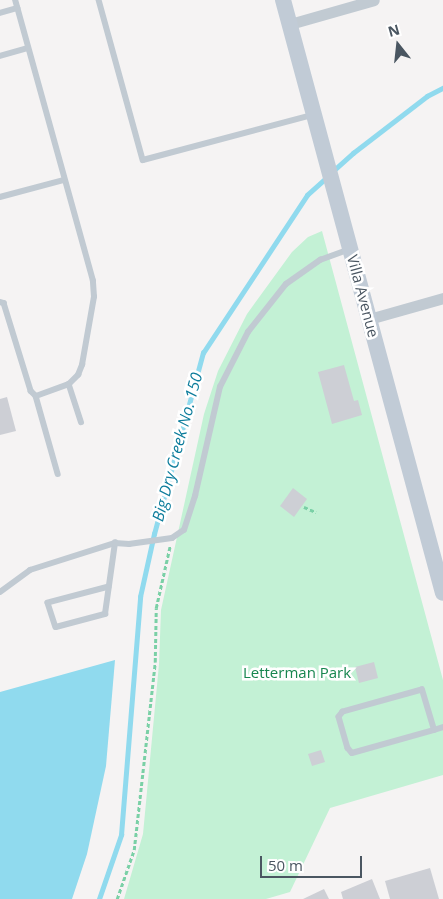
<!DOCTYPE html>
<style>
body{margin:0}
#map{position:relative;width:443px;height:899px;overflow:hidden;background:#f5f3f3;font-family:"Open Sans",sans-serif}
div>[style]{position:absolute}
[style*='--x']{left:calc(var(--x)*1px);top:calc(var(--y)*1px);width:calc(var(--w)*1px);rotate:calc(var(--a)*1deg)}
.green>*{inset:0;background:#c3f1d5}
.water>*{inset:0;background:#90daee}
.stream>*{height:4.5px;margin:-2.25px;padding:0 2.25px;transform-origin:2.25px;border-radius:2.25px;background:#90daee}
.building>*{inset:0;background:#cdcfd5}
.path>*{height:2.5px;margin-top:-1.25px;transform-origin:0;background:repeating-linear-gradient(90deg,#7ad0a6 0 4px,transparent 0 6.5px)}
.service>*{height:5.5px;margin:-2.75px;padding:0 2.75px;transform-origin:2.75px;border-radius:2.75px;background:#c1cad2}
.minor>*{height:11px;margin:-5.5px;padding:0 5.5px;transform-origin:5.5px;border-radius:5.5px;background:#c1cad2}
.secondary>*{height:16px;margin:-8px;padding:0 8px;transform-origin:8px;border-radius:8px;background:#c1cbd6}
span{translate:-50% -50%;white-space:nowrap;text-align:center;line-height:1.15;-webkit-text-stroke:5px #fff;paint-order:stroke}
.street-label{font-size:15px;color:#4a5661}
.park-label{font-size:15px;color:#17864f}
.water-label{font-size:16px;color:#0c7c9b;font-style:italic}
.north{position:absolute;left:373px;top:20px;width:50px;height:50px;-webkit-text-stroke:4px #fff;paint-order:stroke;rotate:344deg;font-size:14px;font-weight:700;line-height:20px;text-align:center;color:#4a5661}
.north::after{content:'';display:block;margin:auto;width:18px;height:22px;background:#4a5661;clip-path:polygon(50% 0,100% 100%,50% 72%,0 100%)}
.scale{position:absolute;left:260px;top:856px;width:102px;height:22px;box-sizing:border-box;border:2px solid #4a5661;border-top:0;padding-left:6px;font-size:15px;line-height:18px;white-space:nowrap;color:#4a5661;-webkit-text-stroke:4px #fff;paint-order:stroke}
</style>
<div id="map">
<div class="green">
<i style="clip-path:polygon(322px 231px,443px 680px,443px 775px,330px 808px,290px 892px,266px 899px,124px 899px,143px 834px,159px 664px,161px 610px,204px 414px,218px 371px,247px 314px,292px 252px,308px 237px)"></i>
</div>
<div class="water">
<i style="clip-path:polygon(115px 660px,106px 766px,87px 854px,72px 899px,0 899px,0 692px)"></i>
</div>
<div class="stream">
<i style="--x:333;--y:171;--w:27;--a:-42"></i>
<i style="--x:353;--y:153;--w:93;--a:-37.6"></i>
<i style="--x:427;--y:96;--w:18;--a:-27"></i>
<i style="--x:99;--y:899;--w:68;--a:-71"></i>
<i style="--x:121;--y:835;--w:239;--a:-85.4"></i>
<i style="--x:140;--y:597;--w:65;--a:-77.5"></i>
<i style="--x:154;--y:534;--w:188;--a:-74.9"></i>
<i style="--x:203;--y:353;--w:189;--a:-56.6"></i>
<i style="--x:307;--y:195;--w:27;--a:-42"></i>
</div>
<div class="building">
<i style="clip-path:polygon(344px 365px,354px 401px,358px 400px,362px 415px,332px 424px,318px 372px)"></i>
<i style="clip-path:polygon(7px 397px,16px 431px,0 435px,0 399px)"></i>
<i style="clip-path:polygon(293px 488px,307px 499px,294px 517px,280px 506px)"></i>
<i style="clip-path:polygon(374px 662px,378px 678px,359px 683px,355px 667px)"></i>
<i style="clip-path:polygon(321px 750px,325px 762px,312px 766px,308px 754px)"></i>
<i style="clip-path:polygon(430px 868px,439px 899px,390px 899px,385px 881px)"></i>
<i style="clip-path:polygon(372px 879px,380px 899px,343px 899px,341px 892px)"></i>
<i style="clip-path:polygon(324px 889px,329px 899px,303px 899px)"></i>
</div>
<div class="path">
<i style="--x:304;--y:507;--w:13;--a:23"></i>
<i style="--x:117;--y:899;--w:52;--a:-70.9"></i>
<i style="--x:134;--y:850;--w:189;--a:-83.6"></i>
<i style="--x:155;--y:662;--w:54;--a:-88.9"></i>
<i style="--x:156;--y:608;--w:64;--a:-77.3"></i>
</div>
<div class="service">
<i style="--x:99;--y:0;--w:166;--a:74.6"></i>
<i style="--x:143;--y:160;--w:175;--a:-14.9"></i>
<i style="--x:0;--y:13;--w:18;--a:-16"></i>
<i style="--x:0;--y:56;--w:29;--a:-16"></i>
<i style="--x:0;--y:197;--w:66;--a:-14.9"></i>
<i style="--x:0;--y:302;--w:4;--a:14"></i>
<i style="--x:4;--y:303;--w:92;--a:72.9"></i>
<i style="--x:31;--y:391;--w:7;--a:45"></i>
<i style="--x:36;--y:396;--w:35;--a:-20"></i>
<i style="--x:69;--y:384;--w:13;--a:-45"></i>
<i style="--x:78;--y:375;--w:11;--a:-68"></i>
<i style="--x:82;--y:365;--w:69;--a:-80"></i>
<i style="--x:94;--y:297;--w:16;--a:-94"></i>
<i style="--x:93;--y:281;--w:292;--a:-105.5"></i>
<i style="--x:69;--y:384;--w:40;--a:72"></i>
<i style="--x:36;--y:396;--w:81;--a:74.2"></i>
<i style="--x:109;--y:587;--w:63;--a:165.3"></i>
<i style="--x:48;--y:603;--w:25;--a:72"></i>
<i style="--x:56;--y:627;--w:51;--a:-14.9"></i>
<i style="--x:105;--y:614;--w:72;--a:-82"></i>
<i style="--x:0;--y:592;--w:37;--a:-36"></i>
<i style="--x:30;--y:570;--w:89;--a:-17.6"></i>
<i style="--x:115;--y:543;--w:14;--a:4"></i>
<i style="--x:129;--y:544;--w:43;--a:-7.9"></i>
<i style="--x:172;--y:538;--w:14;--a:-34"></i>
<i style="--x:184;--y:530;--w:36;--a:-72"></i>
<i style="--x:195;--y:496;--w:112;--a:-77.1"></i>
<i style="--x:220;--y:387;--w:62;--a:-63"></i>
<i style="--x:248;--y:332;--w:61;--a:-51.6"></i>
<i style="--x:286;--y:284;--w:42;--a:-35.2"></i>
<i style="--x:320;--y:260;--w:30;--a:-20"></i>
<i style="--x:434;--y:730;--w:42;--a:-106.7"></i>
<i style="--x:422;--y:690;--w:82;--a:164.4"></i>
<i style="--x:343;--y:712;--w:6;--a:129"></i>
<i style="--x:339;--y:717;--w:32;--a:74"></i>
<i style="--x:348;--y:748;--w:6;--a:51"></i>
<i style="--x:352;--y:753;--w:85;--a:-15.7"></i>
<i style="--x:434;--y:730;--w:9;--a:-18"></i>
</div>
<div class="minor">
<i style="--x:290;--y:24;--w:87;--a:-15.9"></i>
<i style="--x:369;--y:319;--w:77;--a:-15.8"></i>
</div>
<div class="secondary">
<i style="--x:283;--y:0;--w:614;--a:74.9"></i>
</div>
<div class="street-label">
<span style="left:363px;top:296px;rotate:75deg">Villa Avenue</span>
</div>
<div class="park-label">
<span style="left:297px;top:673px">Letterman Park</span>
</div>
<div class="water-label">
<span style="left:177px;top:447px;rotate:-75deg">Big Dry Creek No. 150</span>
</div>
<div class="north">N</div>
<div class="scale">50 m</div>
</div>
